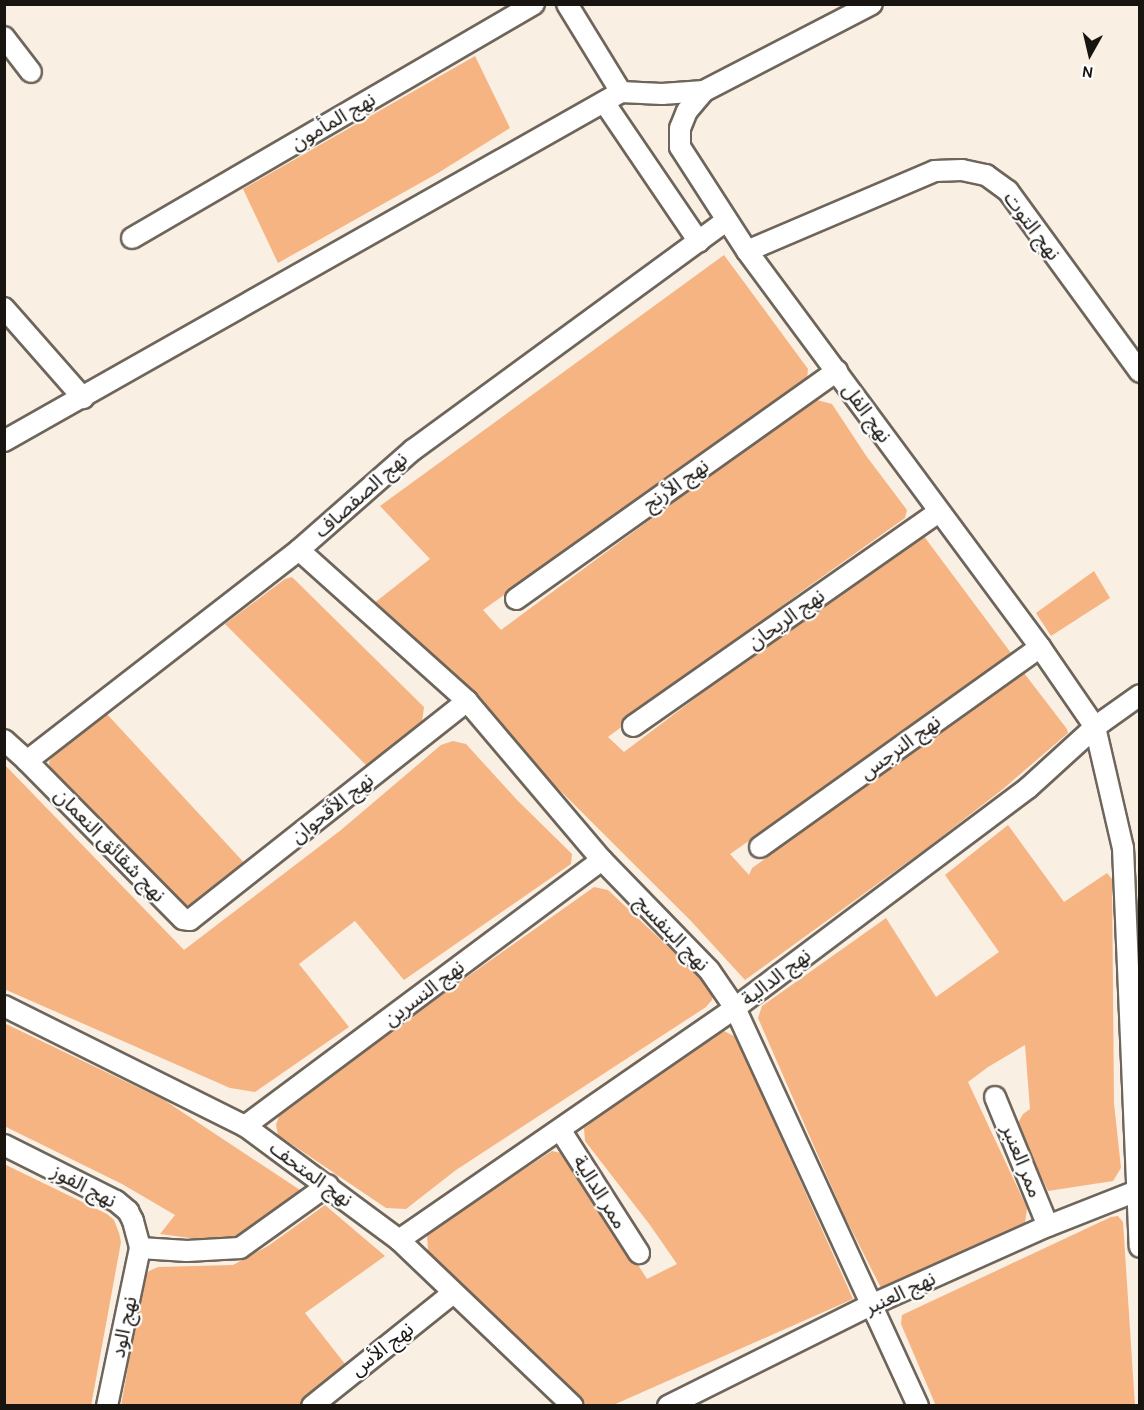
<!DOCTYPE html>
<meta charset="utf-8">
<style>
body{margin:0}
#map{position:relative;width:1144px;height:1410px;overflow:hidden;background:#faefe3;font-family:Karla,"Noto Sans Arabic",sans-serif}
div>[style]{position:absolute}
[style*='--x']{left:calc(var(--x)*1px);top:calc(var(--y)*1px);width:calc(var(--w)*1px);rotate:calc(var(--a)*1deg)}
.building>*{inset:0;background:#f5b482}
.roads{filter:drop-shadow(2px 0 #6e655b) drop-shadow(-2px 0 #6e655b) drop-shadow(0 2px #6e655b) drop-shadow(0 -2px #6e655b)}
.minor>*{height:20px;margin:-10px;padding:0 10px;transform-origin:10px;border-radius:10px;background:#fff}
span{translate:-50% -50%;white-space:nowrap;text-align:center;line-height:1.15;-webkit-text-stroke:4.5px #fff;paint-order:stroke}
.street-label{font-size:20px;color:#181410}
.frame{position:absolute;inset:0;border:6px solid #181410;pointer-events:none}
.north{position:absolute;left:1060px;top:24px;width:60px;height:60px;-webkit-text-stroke:4px #fff;paint-order:stroke;rotate:188deg;font-size:16px;font-weight:700;line-height:24px;text-align:center;color:#181410}
.north::after{content:'';display:block;margin:auto;width:21px;height:27px;background:#181410;clip-path:polygon(50% 0,100% 100%,50% 72%,0 100%)}
</style>
<div id="map">
<div class="building">
<i style="clip-path:polygon(475px 56px,510px 128px,438px 173px,278px 263px,243px 189px)"></i>
<i style="clip-path:polygon(724px 255px,808px 369px,807px 379px,483px 610px,501px 630px,813px 399px,832px 404px,867px 457px,907px 510px,905px 518px,798px 594px,608px 737px,624px 752px,771px 641px,923px 535px,1011px 653px,883px 748px,730px 854px,749px 875px,752px 868px,1024px 673px,1067px 729px,1068px 733px,1003px 789px,927px 848px,745px 980px,691px 921px,373px 604px,430px 559px,380px 506px)"></i>
<i style="clip-path:polygon(1094px 571px,1110px 598px,1051px 636px,1036px 613px)"></i>
<i style="clip-path:polygon(292px 577px,424px 707px,422px 722px,369px 768px,225px 624px,285px 579px)"></i>
<i style="clip-path:polygon(106px 713px,248px 867px,195px 910px,179px 908px,95px 813px,50px 771px,49px 762px,54px 752px)"></i>
<i style="clip-path:polygon(453px 741px,466px 744px,517px 800px,572px 854px,571px 864px,404px 980px,355px 921px,299px 964px,349px 1027px,255px 1092px,230px 1088px,4px 989px,4px 764px,184px 950px,341px 830px,441px 745px)"></i>
<i style="clip-path:polygon(1008px 825px,1064px 902px,1107px 873px,1112px 879px,1114px 1103px,1121px 1168px,1113px 1181px,1048px 1191px,1020px 1133px,1018px 1123px,1023px 1114px,1030px 1109px,1025px 1045px,988px 1067px,968px 1082px,1027px 1208px,1025px 1224px,881px 1288px,844px 1215px,758px 1018px,762px 1006px,886px 918px,936px 997px,999px 952px,945px 875px)"></i>
<i style="clip-path:polygon(594px 887px,608px 890px,713px 989px,712px 1000px,706px 1007px,456px 1170px,406px 1209px,386px 1208px,278px 1135px,276px 1125px,279px 1116px,388px 1033px)"></i>
<i style="clip-path:polygon(4px 1023px,164px 1100px,300px 1190px,227px 1243px,160px 1234px,175px 1215px,122px 1184px,4px 1126px)"></i>
<i style="clip-path:polygon(722px 1030px,736px 1037px,853px 1299px,611px 1406px,588px 1406px,428px 1251px,427px 1233px,552px 1151px,561px 1153px,598px 1202px,647px 1279px,677px 1264px,650px 1225px,585px 1141px,584px 1128px,651px 1078px)"></i>
<i style="clip-path:polygon(4px 1164px,107px 1214px,114px 1220px,119px 1233px,121px 1242px,91px 1406px,4px 1406px)"></i>
<i style="clip-path:polygon(325px 1205px,385px 1256px,305px 1313px,356px 1378px,321px 1406px,121px 1406px,143px 1280px,149px 1271px,158px 1267px,233px 1265px,268px 1246px)"></i>
<i style="clip-path:polygon(1118px 1216px,1123px 1222px,1135px 1406px,936px 1406px,901px 1324px,902px 1315px,1111px 1217px)"></i>
</div>
<div class="roads">
<div class="minor">
<i style="--x:567;--y:4;--w:103;--a:58.5"></i>
<i style="--x:4;--y:37;--w:44;--a:52.4"></i>
<i style="--x:704;--y:91;--w:26;--a:130"></i>
<i style="--x:687;--y:111;--w:18;--a:112"></i>
<i style="--x:680;--y:128;--w:19;--a:90"></i>
<i style="--x:680;--y:147;--w:124;--a:57.2"></i>
<i style="--x:747;--y:251;--w:493;--a:53.5"></i>
<i style="--x:1040;--y:647;--w:97;--a:55.5"></i>
<i style="--x:1095;--y:727;--w:124;--a:77"></i>
<i style="--x:1123;--y:848;--w:399;--a:87.6"></i>
<i style="--x:604;--y:102;--w:169;--a:55.8"></i>
<i style="--x:132;--y:238;--w:465;--a:-30.2"></i>
<i style="--x:747;--y:251;--w:204;--a:-23.1"></i>
<i style="--x:935;--y:171;--w:27;--a:-2"></i>
<i style="--x:962;--y:170;--w:25;--a:12"></i>
<i style="--x:986;--y:175;--w:27;--a:36"></i>
<i style="--x:1008;--y:191;--w:224;--a:53.9"></i>
<i style="--x:4;--y:308;--w:120;--a:48.7"></i>
<i style="--x:4;--y:441;--w:709;--a:-29.49"></i>
<i style="--x:621;--y:92;--w:41;--a:2.8"></i>
<i style="--x:662;--y:94;--w:42;--a:-4.1"></i>
<i style="--x:704;--y:91;--w:189;--a:-27.4"></i>
<i style="--x:299;--y:550;--w:226;--a:41.9"></i>
<i style="--x:467;--y:701;--w:209;--a:49.7"></i>
<i style="--x:602;--y:860;--w:153;--a:45.8"></i>
<i style="--x:709;--y:970;--w:46;--a:55.6"></i>
<i style="--x:735;--y:1008;--w:438;--a:65.3"></i>
<i style="--x:516;--y:599;--w:394;--a:-35.4"></i>
<i style="--x:633;--y:726;--w:373;--a:-35"></i>
<i style="--x:4;--y:740;--w:31;--a:42"></i>
<i style="--x:27;--y:761;--w:344;--a:-37.8"></i>
<i style="--x:299;--y:550;--w:152;--a:-41.3"></i>
<i style="--x:413;--y:450;--w:388;--a:-36.2"></i>
<i style="--x:27;--y:761;--w:222;--a:45.4"></i>
<i style="--x:183;--y:919;--w:7;--a:8"></i>
<i style="--x:190;--y:920;--w:353;--a:-38.3"></i>
<i style="--x:760;--y:847;--w:344;--a:-35.5"></i>
<i style="--x:4;--y:1006;--w:269;--a:26.5"></i>
<i style="--x:245;--y:1126;--w:192;--a:36.5"></i>
<i style="--x:399;--y:1240;--w:240;--a:43.7"></i>
<i style="--x:995;--y:1097;--w:139;--a:67.7"></i>
<i style="--x:245;--y:1126;--w:445;--a:-36.7"></i>
<i style="--x:561;--y:1131;--w:145;--a:57.4"></i>
<i style="--x:4;--y:1145;--w:125;--a:26.6"></i>
<i style="--x:116;--y:1201;--w:16;--a:40"></i>
<i style="--x:128;--y:1211;--w:11;--a:63"></i>
<i style="--x:133;--y:1221;--w:28;--a:75"></i>
<i style="--x:140;--y:1248;--w:161;--a:101.8"></i>
<i style="--x:399;--y:1240;--w:408;--a:-34.6"></i>
<i style="--x:735;--y:1008;--w:366;--a:-36.9"></i>
<i style="--x:1028;--y:788;--w:91;--a:-42.3"></i>
<i style="--x:1095;--y:727;--w:55;--a:-35.4"></i>
<i style="--x:140;--y:1248;--w:47;--a:3.7"></i>
<i style="--x:187;--y:1251;--w:53;--a:-3.2"></i>
<i style="--x:240;--y:1248;--w:108;--a:-35.6"></i>
<i style="--x:312;--y:1406;--w:181;--a:-38.7"></i>
<i style="--x:668;--y:1406;--w:227;--a:-26.5"></i>
<i style="--x:871;--y:1305;--w:194;--a:-24.1"></i>
<i style="--x:1048;--y:1226;--w:96;--a:-21.5"></i>
</div>
</div>
<div class="street-label">
<span style="left:333px;top:121px;rotate:-30deg">نهج المأمون</span>
<span style="left:1032px;top:226px;rotate:53deg">نهج التوت</span>
<span style="left:867px;top:413px;rotate:54deg">نهج الفل</span>
<span style="left:676px;top:485px;rotate:-35deg">نهج الأرنج</span>
<span style="left:361px;top:495px;rotate:-42deg">نهج الصفصاف</span>
<span style="left:786px;top:619px;rotate:-35deg">نهج الريحان</span>
<span style="left:900px;top:747px;rotate:-36deg">نهج النرجس</span>
<span style="left:332px;top:808px;rotate:-38deg">نهج الأقحوان</span>
<span style="left:110px;top:845px;rotate:46deg">نهج شقائق النعمان</span>
<span style="left:672px;top:933px;rotate:46deg">نهج البنفسج</span>
<span style="left:776px;top:977px;rotate:-37deg">نهج الدالية</span>
<span style="left:424px;top:993px;rotate:-37deg">نهج النسرين</span>
<span style="left:1022px;top:1161px;rotate:68deg">ممر العنبر</span>
<span style="left:311px;top:1174px;rotate:36deg">نهج المتحف</span>
<span style="left:84px;top:1186px;rotate:28deg">نهج الفوز</span>
<span style="left:600px;top:1192px;rotate:58deg">ممر الدالية</span>
<span style="left:900px;top:1293px;rotate:-25deg">نهج العنبر</span>
<span style="left:124px;top:1327px;rotate:-78deg">نهج الود</span>
<span style="left:382px;top:1349px;rotate:-38deg">نهج الأس</span>
</div>
<div class="frame"></div>
<div class="north">N</div>
</div>
